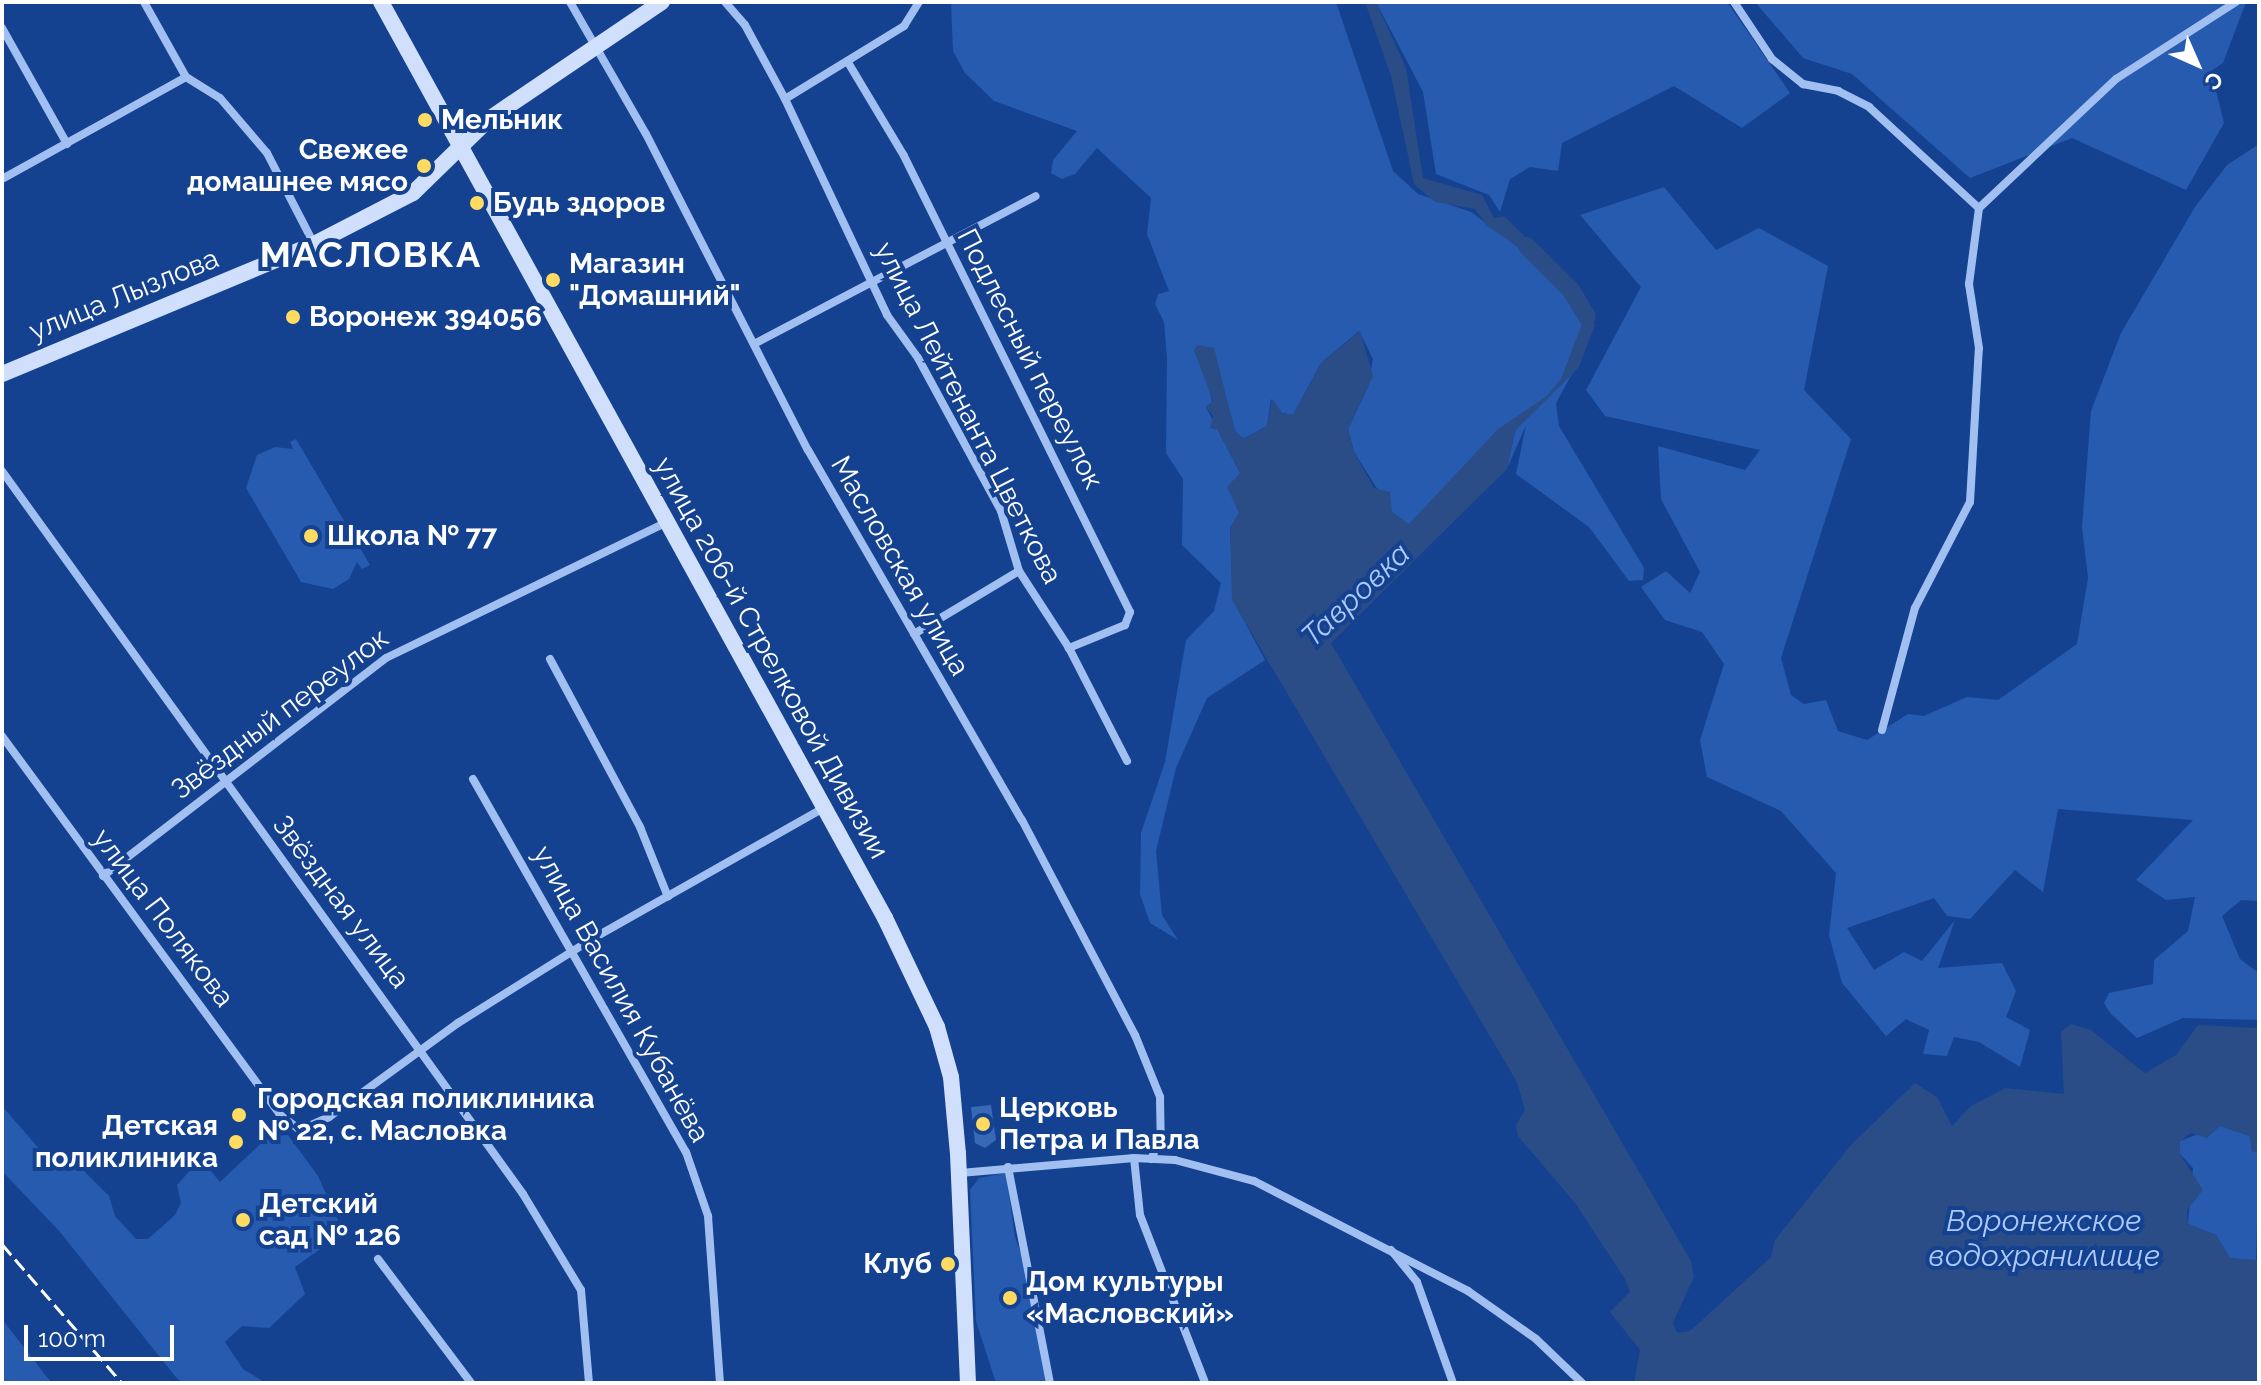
<!DOCTYPE html>
<meta charset="utf-8">
<style>
body{margin:0}
#map{position:relative;width:2261px;height:1385px;overflow:hidden;background:#144291;font-family:Raleway,sans-serif}
div>[style]{position:absolute}
[style*='--x']{left:calc(var(--x)*1px);top:calc(var(--y)*1px);width:calc(var(--w)*1px);rotate:calc(var(--a)*1deg)}
.green>*{inset:0;background:#265bb0}
.water>*{inset:0;background:#2a4c87}
.river>*{height:18px;margin:-9px;padding:0 9px;transform-origin:9px;border-radius:9px;background:#2a4c87}
.building>*{inset:0;background:#3869b8}
.street>*{height:8px;margin:-4px;padding:0 4px;transform-origin:4px;border-radius:4px;background:#a1c0f1}
.secondary>*{height:16px;margin:-8px;padding:0 8px;transform-origin:8px;border-radius:8px;background:#d0e0fc}
.rail>*{height:3px;margin-top:-1.5px;transform-origin:0;background:repeating-linear-gradient(90deg,#fff 0 14px,transparent 0 20px)}
.dots>*{width:22px;height:22px;translate:-50% -50%;box-sizing:border-box;border:4px solid #144291;border-radius:50%}
span{translate:-50% -50%;white-space:nowrap;text-align:center;line-height:1.15;-webkit-text-stroke:8px #144291;paint-order:stroke}
.poi-label{font-size:28px;color:#fff;font-weight:700}
.left{translate:0 -50%;text-align:left}
.right{translate:-100% -50%;text-align:right}
.street-label{font-size:28px;color:#fff}
.water-label{font-size:30px;color:#adcaf8;font-style:italic}
.district-label{font-size:36px;color:#fff;font-weight:700;letter-spacing:2px}
.frame{position:absolute;inset:0;border:4px solid #fff;pointer-events:none}
.north{position:absolute;left:2157px;top:24px;width:80px;height:80px;-webkit-text-stroke:6px #144291;paint-order:stroke;rotate:135deg;font-size:22px;font-weight:700;line-height:32px;text-align:center;color:#fff}
.north::after{content:'';display:block;margin:auto;width:28px;height:36px;background:#fff;clip-path:polygon(50% 0,100% 100%,50% 72%,0 100%)}
.scale{position:absolute;left:24px;top:1325px;width:150px;height:36px;box-sizing:border-box;border:4px solid #fff;border-top:0;padding-left:10px;font-size:24px;line-height:28px;white-space:nowrap;color:#fff;-webkit-text-stroke:6px #144291;paint-order:stroke}
</style>
<div id="map">
<div class="green">
<i style="clip-path:polygon(951px 2px,1336px 2px,1393px 171px,1418px 194px,1471px 212px,1545px 267px,1576px 301px,1582px 324px,1579px 361px,1556px 403px,1559px 426px,1644px 568px,1643px 580px,1629px 581px,1589px 527px,1516px 474px,1526px 425px,1507px 469px,1516px 426px,1409px 525px,1392px 512px,1354px 452px,1348px 429px,1368px 387px,1373px 359px,1359px 331px,1321px 363px,1293px 415px,1282px 413px,1271px 399px,1267px 426px,1243px 439px,1235px 431px,1227px 404px,1194px 350px,1208px 381px,1212px 402px,1206px 407px,1240px 473px,1239px 513px,1230px 528px,1233px 600px,1265px 660px,1207px 698px,1176px 768px,1156px 851px,1162px 915px,1178px 940px,1150px 923px,1140px 894px,1141px 833px,1165px 762px,1186px 640px,1214px 611px,1221px 583px,1182px 545px,1183px 479px,1166px 453px,1167px 358px,1164px 322px,1155px 304px,1158px 294px,1169px 291px,1147px 234px,1151px 198px,1097px 148px,1075px 174px,1062px 179px,1051px 173px,1053px 160px,1077px 131px,994px 101px,965px 73px,953px 51px)"></i>
<i style="clip-path:polygon(1376px 2px,1727px 2px,1790px 93px,1742px 128px,1674px 86px,1562px 143px,1558px 171px,1530px 167px,1510px 179px,1500px 212px,1489px 195px,1436px 174px,1423px 92px)"></i>
<i style="clip-path:polygon(1755px 2px,2246px 2px,2223px 63px,2211px 71px,2224px 123px,2186px 190px,2072px 138px,1970px 178px,1852px 74px,1803px 58px)"></i>
<i style="clip-path:polygon(2259px 144px,2259px 901px,2241px 900px,2222px 916px,2240px 959px,2259px 973px,2259px 1020px,2183px 1018px,2137px 1038px,2110px 1013px,2104px 1003px,2109px 993px,2153px 984px,2154px 960px,2188px 931px,2195px 897px,2166px 900px,2136px 880px,2193px 820px,2058px 809px,2043px 892px,2015px 870px,1970px 919px,1947px 916px,1934px 898px,1847px 928px,1874px 970px,1904px 952px,1922px 961px,1955px 920px,1938px 968px,2002px 963px,2016px 991px,2006px 1017px,2030px 1030px,2020px 1067px,1979px 1042px,1954px 1037px,1947px 1056px,1923px 1054px,1929px 1030px,1906px 1019px,1886px 1036px,1842px 983px,1829px 935px,1836px 873px,1781px 811px,1707px 777px,1700px 740px,1724px 664px,1702px 632px,1665px 620px,1641px 587px,1666px 571px,1690px 593px,1700px 572px,1661px 499px,1658px 446px,1745px 470px,1760px 450px,1605px 416px,1586px 390px,1641px 287px,1580px 215px,1664px 187px,1716px 250px,1759px 228px,1828px 266px,1804px 390px,1851px 439px,1781px 658px,1791px 695px,1804px 704px,1826px 700px,1838px 731px,1867px 740px,1908px 714px,1924px 716px,1967px 697px,1998px 700px,2077px 644px,2088px 578px,2082px 527px,2091px 411px,2121px 333px,2195px 207px,2227px 165px)"></i>
<i style="clip-path:polygon(296px 439px,370px 565px,362px 569px,357px 562px,349px 579px,333px 589px,301px 582px,246px 488px,257px 455px,275px 447px,293px 449px,290px 442px)"></i>
<i style="clip-path:polygon(2px 1106px,48px 1159px,69px 1156px,109px 1196px,115px 1216px,136px 1239px,148px 1239px,175px 1215px,181px 1203px,177px 1185px,195px 1165px,206px 1165px,220px 1182px,269px 1136px,288px 1135px,318px 1176px,339px 1223px,320px 1249px,295px 1267px,305px 1294px,269px 1328px,242px 1326px,225px 1342px,243px 1369px,266px 1383px,182px 1383px,175px 1376px,60px 1232px,2px 1171px)"></i>
<i style="clip-path:polygon(2220px 1126px,2250px 1136px,2252px 1151px,2259px 1151px,2256px 1261px,2230px 1258px,2216px 1235px,2188px 1224px,2193px 1168px,2180px 1154px,2180px 1141px)"></i>
<i style="clip-path:polygon(1006px 1173px,1015px 1237px,1028px 1274px,1046px 1383px,996px 1383px,976px 1321px,970px 1190px,979px 1178px)"></i>
<i style="clip-path:polygon(2px 1319px,46px 1376px,52px 1383px,2px 1383px)"></i>
</div>
<div class="water">
<i style="clip-path:polygon(1365px 2px,1376px 2px,1406px 68px,1423px 178px,1482px 195px,1494px 218px,1504px 216px,1573px 285px,1595px 325px,1579px 367px,1515px 431px,1507px 469px,1331px 643px,1691px 1261px,1694px 1277px,1673px 1323px,1677px 1333px,1690px 1331px,1771px 1257px,1775px 1240px,1850px 1146px,1915px 1083px,1937px 1097px,1952px 1126px,1971px 1106px,2005px 1088px,2064px 1094px,2061px 1032px,2071px 1024px,2091px 1030px,2145px 1073px,2176px 1055px,2198px 1025px,2259px 1028px,2259px 1151px,2252px 1152px,2250px 1136px,2220px 1126px,2207px 1138px,2191px 1133px,2180px 1141px,2180px 1154px,2203px 1190px,2187px 1210px,2188px 1224px,2216px 1235px,2230px 1258px,2259px 1260px,2259px 1383px,1634px 1383px,1640px 1350px,1610px 1312px,1630px 1292px,1625px 1279px,1575px 1203px,1518px 1136px,1516px 1125px,1525px 1110px,1517px 1082px,1232px 600px,1230px 528px,1239px 513px,1227px 487px,1240px 473px,1218px 430px,1210px 428px,1213px 416px,1206px 407px,1213px 401px,1194px 350px,1198px 345px,1214px 348px,1235px 431px,1244px 439px,1267px 426px,1272px 399px,1282px 413px,1293px 415px,1321px 363px,1360px 331px,1373px 376px,1348px 429px,1354px 452px,1374px 488px,1390px 492px,1392px 512px,1409px 524px,1498px 429px,1547px 396px,1561px 379px,1582px 324px,1578px 300px,1540px 261px,1487px 226px,1475px 209px,1435px 202px,1414px 184px,1391px 76px)"></i>
</div>
<div class="river">
<i style="--x:1527;--y:246;--w:62;--a:45"></i>
<i style="--x:1571;--y:290;--w:31;--a:59"></i>
</div>
<div class="building">
<i style="clip-path:polygon(991px 1105px,996px 1140px,985px 1148px,975px 1143px,971px 1107px)"></i>
</div>
<div class="street">
<i style="--x:144;--y:2;--w:86;--a:60.8"></i>
<i style="--x:186;--y:77;--w:40;--a:32"></i>
<i style="--x:220;--y:98;--w:72;--a:49.5"></i>
<i style="--x:267;--y:153;--w:102;--a:62.7"></i>
<i style="--x:570;--y:2;--w:152;--a:60.1"></i>
<i style="--x:646;--y:134;--w:355;--a:62.9"></i>
<i style="--x:808;--y:450;--w:427;--a:60"></i>
<i style="--x:1022;--y:820;--w:243;--a:62.3"></i>
<i style="--x:1135;--y:1035;--w:67;--a:68"></i>
<i style="--x:1160;--y:1097;--w:39;--a:89"></i>
<i style="--x:1161;--y:1136;--w:25;--a:113"></i>
<i style="--x:725;--y:2;--w:30;--a:49"></i>
<i style="--x:745;--y:25;--w:84;--a:61.6"></i>
<i style="--x:785;--y:99;--w:239;--a:64.7"></i>
<i style="--x:887;--y:315;--w:53;--a:54.2"></i>
<i style="--x:918;--y:358;--w:174;--a:61.5"></i>
<i style="--x:1001;--y:511;--w:63;--a:73.3"></i>
<i style="--x:1019;--y:571;--w:92;--a:57"></i>
<i style="--x:1069;--y:648;--w:127;--a:62.8"></i>
<i style="--x:1734;--y:2;--w:69;--a:56.3"></i>
<i style="--x:1772;--y:59;--w:40;--a:39"></i>
<i style="--x:1803;--y:84;--w:36;--a:11"></i>
<i style="--x:1838;--y:91;--w:35;--a:27"></i>
<i style="--x:1869;--y:107;--w:149;--a:42.6"></i>
<i style="--x:2;--y:28;--w:133;--a:60.7"></i>
<i style="--x:849;--y:64;--w:107;--a:59.1"></i>
<i style="--x:904;--y:156;--w:509;--a:63.64"></i>
<i style="--x:1130;--y:612;--w:14;--a:111"></i>
<i style="--x:1125;--y:625;--w:61;--a:157.7"></i>
<i style="--x:785;--y:99;--w:140;--a:-31.5"></i>
<i style="--x:904;--y:26;--w:28;--a:-58"></i>
<i style="--x:2;--y:179;--w:210;--a:-29"></i>
<i style="--x:754;--y:344;--w:318;--a:-27.7"></i>
<i style="--x:2;--y:471;--w:891;--a:54.22"></i>
<i style="--x:523;--y:1194;--w:112;--a:58.9"></i>
<i style="--x:581;--y:1290;--w:93;--a:85.1"></i>
<i style="--x:914;--y:634;--w:122;--a:-31"></i>
<i style="--x:550;--y:659;--w:191;--a:61.8"></i>
<i style="--x:640;--y:827;--w:75;--a:68.2"></i>
<i style="--x:1882;--y:730;--w:126;--a:-74.9"></i>
<i style="--x:1915;--y:608;--w:119;--a:-62.6"></i>
<i style="--x:1970;--y:502;--w:154;--a:-86.7"></i>
<i style="--x:1979;--y:348;--w:65;--a:-98.9"></i>
<i style="--x:1969;--y:284;--w:77;--a:-82.5"></i>
<i style="--x:1979;--y:208;--w:188;--a:-43.3"></i>
<i style="--x:2116;--y:79;--w:143;--a:-32.7"></i>
<i style="--x:2;--y:736;--w:470;--a:53.7"></i>
<i style="--x:280;--y:1115;--w:25;--a:37"></i>
<i style="--x:300;--y:1130;--w:32;--a:-24"></i>
<i style="--x:329;--y:1117;--w:160;--a:-36.1"></i>
<i style="--x:458;--y:1023;--w:158;--a:-32.1"></i>
<i style="--x:592;--y:939;--w:264;--a:-29.5"></i>
<i style="--x:473;--y:779;--w:430;--a:60.3"></i>
<i style="--x:686;--y:1152;--w:68;--a:71"></i>
<i style="--x:708;--y:1216;--w:167;--a:85.9"></i>
<i style="--x:103;--y:876;--w:357;--a:-37.6"></i>
<i style="--x:386;--y:658;--w:312;--a:-25.8"></i>
<i style="--x:1134;--y:1158;--w:57;--a:84"></i>
<i style="--x:1140;--y:1215;--w:180;--a:68.8"></i>
<i style="--x:1008;--y:1167;--w:220;--a:79"></i>
<i style="--x:960;--y:1173;--w:175;--a:-4.9"></i>
<i style="--x:1134;--y:1158;--w:41;--a:2.8"></i>
<i style="--x:1175;--y:1160;--w:82;--a:14.9"></i>
<i style="--x:1254;--y:1181;--w:241;--a:27.2"></i>
<i style="--x:1468;--y:1291;--w:83;--a:35.2"></i>
<i style="--x:1536;--y:1339;--w:64;--a:43.7"></i>
<i style="--x:1391;--y:1250;--w:41;--a:50.9"></i>
<i style="--x:1417;--y:1282;--w:107;--a:70.4"></i>
<i style="--x:378;--y:1259;--w:155;--a:53.1"></i>
</div>
<div class="secondary">
<i style="--x:381;--y:2;--w:1046;--a:61.18"></i>
<i style="--x:885;--y:918;--w:121;--a:64.5"></i>
<i style="--x:937;--y:1027;--w:52;--a:74.4"></i>
<i style="--x:951;--y:1077;--w:77;--a:84.8"></i>
<i style="--x:958;--y:1154;--w:229;--a:87.5"></i>
<i style="--x:2;--y:374;--w:338;--a:-22.6"></i>
<i style="--x:314;--y:244;--w:111;--a:-27.3"></i>
<i style="--x:413;--y:193;--w:106;--a:-44.2"></i>
<i style="--x:489;--y:119;--w:209;--a:-34.1"></i>
</div>
<div class="rail">
<i style="--x:2;--y:1244;--w:184;--a:49.2"></i>
</div>
<div class="dots">
<i style="left:425px;top:120px;background:#ffdc61"></i>
<i style="left:424px;top:166px;background:#ffdc61"></i>
<i style="left:477px;top:203px;background:#ffdc61"></i>
<i style="left:553px;top:280px;background:#ffdc61"></i>
<i style="left:293px;top:317px;background:#ffdc61"></i>
<i style="left:311px;top:536px;background:#ffdc61"></i>
<i style="left:239px;top:1115px;background:#ffdc61"></i>
<i style="left:983px;top:1124px;background:#ffdc61"></i>
<i style="left:236px;top:1142px;background:#ffdc61"></i>
<i style="left:243px;top:1220px;background:#ffdc61"></i>
<i style="left:948px;top:1264px;background:#ffdc61"></i>
<i style="left:1010px;top:1298px;background:#ffdc61"></i>
</div>
<div class="poi-label">
<span class="left" style="left:441px;top:120px">Мельник</span>
<span class="right" style="left:408px;top:166px">Свежее<br>домашнее мясо</span>
<span class="left" style="left:493px;top:203px">Будь здоров</span>
<span class="left" style="left:569px;top:280px">Магазин<br>"Домашний"</span>
<span class="left" style="left:309px;top:317px">Воронеж 394056</span>
<span class="left" style="left:327px;top:536px">Школа № 77</span>
<span class="left" style="left:257px;top:1115px">Городская поликлиника<br>№ 22, с. Масловка</span>
<span class="left" style="left:999px;top:1124px">Церковь<br>Петра и Павла</span>
<span class="right" style="left:218px;top:1142px">Детская<br>поликлиника</span>
<span class="left" style="left:259px;top:1220px">Детский<br>сад № 126</span>
<span class="right" style="left:932px;top:1264px">Клуб</span>
<span class="left" style="left:1026px;top:1298px">Дом культуры<br>«Масловский»</span>
</div>
<div class="street-label">
<span style="left:124px;top:295px;rotate:-22deg">улица Лызлова</span>
<span style="left:1030px;top:359px;rotate:63deg">Подлесный переулок</span>
<span style="left:968px;top:413px;rotate:63deg">улица Лейтенанта Цветкова</span>
<span style="left:900px;top:566px;rotate:60deg">Масловская улица</span>
<span style="left:771px;top:658px;rotate:61deg">улица 206-й Стрелковой Дивизии</span>
<span style="left:280px;top:714px;rotate:-37deg">Звёздный переулок</span>
<span style="left:341px;top:902px;rotate:53deg">Звёздная улица</span>
<span style="left:163px;top:918px;rotate:53deg">улица Полякова</span>
<span style="left:621px;top:994px;rotate:61deg">улица Василия Кубанёва</span>
</div>
<div class="water-label">
<span style="left:1356px;top:595px;rotate:-43deg">Тавровка</span>
<span style="left:2044px;top:1238px">Воронежское<br>водохранилище</span>
</div>
<div class="district-label">
<span style="left:371px;top:255px">МАСЛОВКА</span>
</div>
<div class="frame"></div>
<div class="north">С</div>
<div class="scale">100 m</div>
</div>
